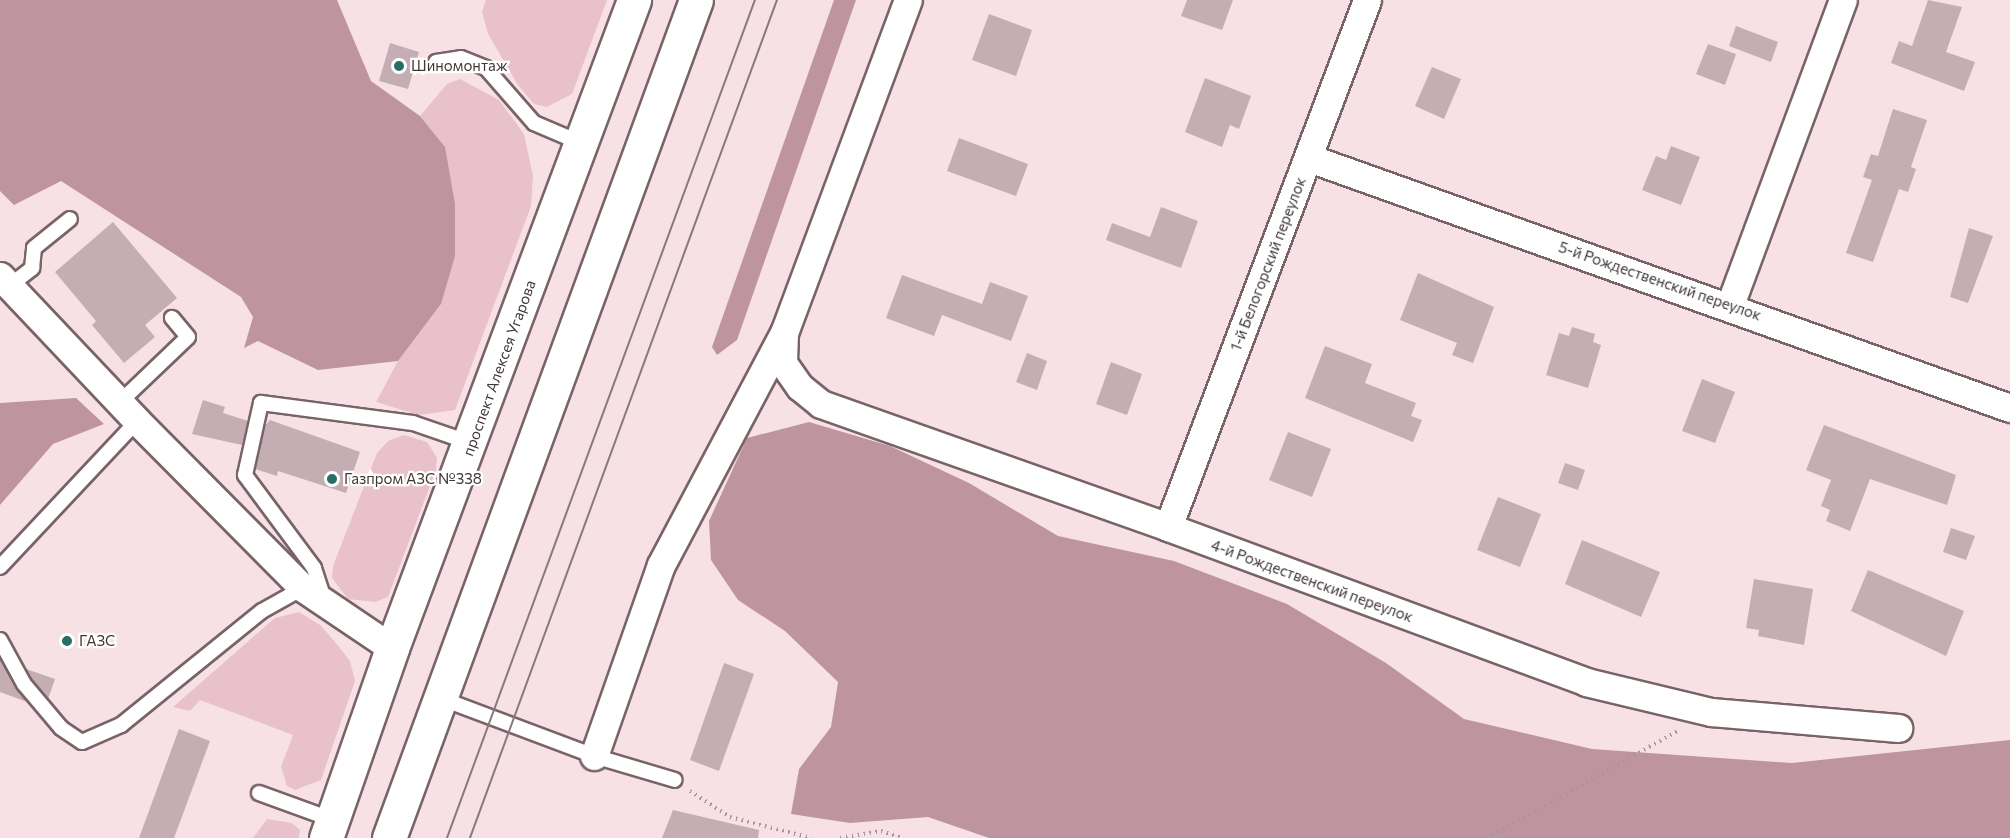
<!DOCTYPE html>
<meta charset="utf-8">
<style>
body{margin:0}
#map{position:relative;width:2010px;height:838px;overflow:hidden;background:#f8e1e5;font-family:Commissioner,sans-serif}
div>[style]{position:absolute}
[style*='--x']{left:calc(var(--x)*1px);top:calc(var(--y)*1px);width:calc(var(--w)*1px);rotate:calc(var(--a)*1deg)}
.green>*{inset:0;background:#e8c1ca}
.forest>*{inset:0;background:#be959f}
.building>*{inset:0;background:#c4aeb3}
.path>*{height:4px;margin-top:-2px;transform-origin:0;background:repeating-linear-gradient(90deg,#a79699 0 1.5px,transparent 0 6px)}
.roads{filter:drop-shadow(2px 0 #786468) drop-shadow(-2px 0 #786468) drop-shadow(0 2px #786468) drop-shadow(0 -2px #786468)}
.service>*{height:14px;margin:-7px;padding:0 7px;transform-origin:7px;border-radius:7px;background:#fff}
.minor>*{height:27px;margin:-13.5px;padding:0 13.5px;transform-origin:13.5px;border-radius:13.5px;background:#fff}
.primary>*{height:33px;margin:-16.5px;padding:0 16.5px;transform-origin:16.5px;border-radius:16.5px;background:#fff}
.tram>*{height:1.5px;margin:-0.75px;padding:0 0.75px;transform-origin:0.75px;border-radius:0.75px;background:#87797c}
.dots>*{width:16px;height:16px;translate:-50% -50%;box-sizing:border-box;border:3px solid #fff;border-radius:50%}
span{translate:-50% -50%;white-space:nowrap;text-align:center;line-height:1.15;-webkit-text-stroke:4.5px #fff;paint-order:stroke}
.poi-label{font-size:15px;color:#41383a}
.left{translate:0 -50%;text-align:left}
.street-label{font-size:15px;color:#41383a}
</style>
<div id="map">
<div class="green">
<i style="clip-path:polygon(486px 0,607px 0,572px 94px,547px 107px,534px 104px,518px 85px,488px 34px,482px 11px)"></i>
<i style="clip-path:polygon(460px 79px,499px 100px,524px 134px,533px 176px,531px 206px,455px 410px,419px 415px,376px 402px,398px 361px,441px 304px,445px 147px,420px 116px,447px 84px)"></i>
<i style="clip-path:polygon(404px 435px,427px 442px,437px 458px,436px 470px,388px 597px,375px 602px,348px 599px,332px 578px,333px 566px,377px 453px,388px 441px)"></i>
<i style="clip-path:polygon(299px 612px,320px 625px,336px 643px,350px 661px,355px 681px,321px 780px,295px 790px,287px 786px,281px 767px,293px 735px,200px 700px,190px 711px,173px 707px,275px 618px)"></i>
<i style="clip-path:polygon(267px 819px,292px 823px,300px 830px,299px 838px,253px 838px)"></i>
</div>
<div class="forest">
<i style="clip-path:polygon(0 0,337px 0,371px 81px,420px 116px,445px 147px,455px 204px,455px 256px,441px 304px,398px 361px,318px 370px,258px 341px,244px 348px,253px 317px,241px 297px,61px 181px,14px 205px,0 191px)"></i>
<i style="clip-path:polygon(834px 0,856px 0,737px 340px,717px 355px,712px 347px)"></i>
<i style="clip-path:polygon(76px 398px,104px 424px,53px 444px,0 505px,0 403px)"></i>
<i style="clip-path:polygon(809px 422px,890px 446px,969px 483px,1058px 536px,1174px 561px,1287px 604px,1386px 663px,1464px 719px,1592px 749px,1792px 763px,2010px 740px,2010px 838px,989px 838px,928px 817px,850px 823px,791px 814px,799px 769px,831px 727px,838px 682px,785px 631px,738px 600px,711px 560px,709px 521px,747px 438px)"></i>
</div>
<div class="building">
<i style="clip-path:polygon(1187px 0,1233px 0,1222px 30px,1181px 16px)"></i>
<i style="clip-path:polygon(1928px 0,1962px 7px,1946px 52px,1975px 62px,1964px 91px,1891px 63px,1899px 41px,1912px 46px)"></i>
<i style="clip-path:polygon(989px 14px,1032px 30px,1016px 76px,972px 60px)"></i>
<i style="clip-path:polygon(1736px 26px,1778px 42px,1771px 62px,1729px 46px)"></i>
<i style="clip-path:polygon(390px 43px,419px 52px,408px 89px,379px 81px)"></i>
<i style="clip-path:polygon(1708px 44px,1736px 54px,1725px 85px,1696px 74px)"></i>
<i style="clip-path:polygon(1432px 67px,1461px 79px,1444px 119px,1415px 106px)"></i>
<i style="clip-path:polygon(1205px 78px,1251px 96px,1239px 129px,1230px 125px,1222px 147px,1185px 132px)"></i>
<i style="clip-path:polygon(1893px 109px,1927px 120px,1911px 167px,1916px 169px,1908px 192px,1899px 189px,1873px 262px,1846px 253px,1872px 180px,1863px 177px,1871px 154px,1878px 156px)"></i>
<i style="clip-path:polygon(959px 138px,1028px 164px,1016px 196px,947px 171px)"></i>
<i style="clip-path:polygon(1671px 146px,1700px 157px,1681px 205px,1642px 190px,1656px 156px,1666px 160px)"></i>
<i style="clip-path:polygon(1161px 207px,1198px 221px,1181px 268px,1106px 240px,1112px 223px,1150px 237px)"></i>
<i style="clip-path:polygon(113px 222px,177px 298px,145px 325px,155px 337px,124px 363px,92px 325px,96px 321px,55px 272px)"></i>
<i style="clip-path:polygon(1969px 228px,1993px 236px,1968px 303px,1950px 297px)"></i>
<i style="clip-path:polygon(1418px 273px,1494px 307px,1473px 363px,1452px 355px,1457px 343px,1400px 320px)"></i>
<i style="clip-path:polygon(902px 275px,982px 304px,990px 282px,1028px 296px,1011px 341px,942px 315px,934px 336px,886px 318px)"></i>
<i style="clip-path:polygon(1572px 327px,1595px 334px,1593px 342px,1601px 345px,1588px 388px,1546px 375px,1559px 333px,1569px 336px)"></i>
<i style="clip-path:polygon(1325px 346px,1372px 364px,1365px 383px,1416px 403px,1411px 416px,1422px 420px,1413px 442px,1305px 398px)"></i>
<i style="clip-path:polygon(1027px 353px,1047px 361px,1037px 390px,1016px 382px)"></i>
<i style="clip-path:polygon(1111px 362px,1142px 374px,1127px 415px,1096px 404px)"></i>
<i style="clip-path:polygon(1702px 379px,1735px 392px,1715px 443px,1682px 431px)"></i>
<i style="clip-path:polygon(203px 400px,225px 407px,223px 413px,248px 421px,242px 445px,192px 434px)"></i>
<i style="clip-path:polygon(270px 420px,360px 452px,346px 493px,278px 471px,277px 476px,255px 469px,265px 426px)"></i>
<i style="clip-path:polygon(1824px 425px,1956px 475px,1947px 505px,1870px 479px,1850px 531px,1826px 521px,1830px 510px,1821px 506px,1831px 480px,1806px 470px)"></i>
<i style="clip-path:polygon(1288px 432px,1331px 449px,1312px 497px,1269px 480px)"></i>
<i style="clip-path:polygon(1565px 463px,1585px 470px,1578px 490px,1558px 483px)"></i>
<i style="clip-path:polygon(1498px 497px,1541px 514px,1520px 567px,1477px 550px)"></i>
<i style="clip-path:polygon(1951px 528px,1975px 536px,1966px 560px,1943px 552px)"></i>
<i style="clip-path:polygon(1582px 540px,1660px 572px,1641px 617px,1565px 584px)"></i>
<i style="clip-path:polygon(1868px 570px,1964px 611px,1946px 656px,1851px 611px)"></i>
<i style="clip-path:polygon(1754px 579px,1813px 589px,1804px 645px,1758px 636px,1759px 630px,1746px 628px)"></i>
<i style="clip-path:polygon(0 659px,16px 688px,27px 702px,0 692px)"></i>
<i style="clip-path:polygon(724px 663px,754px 674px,719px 771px,690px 760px)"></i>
<i style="clip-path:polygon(26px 669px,55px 679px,48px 699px,31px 679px)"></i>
<i style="clip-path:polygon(179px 729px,210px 741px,174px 838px,139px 838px)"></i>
<i style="clip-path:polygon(673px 810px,759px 830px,758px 838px,662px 838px)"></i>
</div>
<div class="path">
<i style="--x:690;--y:791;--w:48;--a:33"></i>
<i style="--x:730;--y:817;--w:84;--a:14.5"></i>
<i style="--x:840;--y:838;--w:42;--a:-9.7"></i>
<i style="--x:881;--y:831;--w:23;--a:18"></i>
<i style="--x:1487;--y:838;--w:219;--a:-29.3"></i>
</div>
<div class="roads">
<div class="service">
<i style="--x:436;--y:62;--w:25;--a:-9"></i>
<i style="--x:461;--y:58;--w:27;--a:22"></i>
<i style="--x:486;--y:68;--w:73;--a:48.9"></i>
<i style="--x:534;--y:123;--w:51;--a:23.1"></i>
<i style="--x:8;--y:287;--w:31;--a:-38"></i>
<i style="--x:32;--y:268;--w:20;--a:-84"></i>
<i style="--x:34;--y:248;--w:46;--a:-38.9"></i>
<i style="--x:119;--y:403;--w:95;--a:-43.7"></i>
<i style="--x:188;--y:337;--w:25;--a:-130"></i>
<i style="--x:0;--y:567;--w:200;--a:-46.8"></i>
<i style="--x:324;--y:599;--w:33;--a:-108"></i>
<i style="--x:314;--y:568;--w:116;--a:-126.6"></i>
<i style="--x:245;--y:475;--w:74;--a:-77.5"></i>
<i style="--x:261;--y:403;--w:153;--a:7.5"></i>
<i style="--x:413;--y:423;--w:61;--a:19"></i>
<i style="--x:0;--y:640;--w:50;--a:61.4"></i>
<i style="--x:24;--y:684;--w:57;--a:49.9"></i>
<i style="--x:61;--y:728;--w:25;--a:34"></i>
<i style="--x:82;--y:742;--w:43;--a:-23.6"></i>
<i style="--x:121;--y:725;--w:181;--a:-39"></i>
<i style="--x:262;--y:611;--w:47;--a:-29.3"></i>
<i style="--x:440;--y:698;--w:165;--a:20.6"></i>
<i style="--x:594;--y:756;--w:84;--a:16.5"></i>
<i style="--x:259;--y:793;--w:79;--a:20"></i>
</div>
<div class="minor">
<i style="--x:1309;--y:158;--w:744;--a:19.63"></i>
<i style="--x:0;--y:276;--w:199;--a:46.6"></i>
<i style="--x:137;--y:421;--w:235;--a:45.2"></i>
<i style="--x:303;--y:588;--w:107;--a:34"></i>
<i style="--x:1730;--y:305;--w:325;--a:-69.7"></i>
<i style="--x:784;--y:333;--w:30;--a:92"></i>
<i style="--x:783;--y:363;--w:29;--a:55"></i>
<i style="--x:800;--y:387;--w:27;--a:39"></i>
<i style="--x:821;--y:404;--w:368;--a:19.5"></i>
<i style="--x:1168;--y:527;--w:446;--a:20.3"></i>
<i style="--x:1586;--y:682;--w:129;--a:13.5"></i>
<i style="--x:1711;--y:712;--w:188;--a:4.9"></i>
<i style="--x:1168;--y:527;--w:563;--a:-69.31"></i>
<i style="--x:594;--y:756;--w:202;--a:-70.7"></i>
<i style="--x:661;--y:565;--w:263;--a:-62.1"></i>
<i style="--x:784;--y:333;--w:355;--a:-69.6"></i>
</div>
<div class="primary">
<i style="--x:326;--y:838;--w:201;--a:-70.8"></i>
<i style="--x:392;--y:648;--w:692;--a:-69.52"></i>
<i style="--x:389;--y:838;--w:892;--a:-69.88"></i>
</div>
</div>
<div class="tram">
<i style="--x:447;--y:838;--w:893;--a:-69.82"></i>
<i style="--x:470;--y:838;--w:892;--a:-69.88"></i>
</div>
<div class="dots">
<i style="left:399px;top:66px;background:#276e64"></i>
<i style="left:332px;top:479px;background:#276e64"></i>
<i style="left:67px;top:641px;background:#276e64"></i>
</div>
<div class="poi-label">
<span class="left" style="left:411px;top:66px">Шиномонтаж</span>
<span class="left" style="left:344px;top:479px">Газпром АЗС №338</span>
<span class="left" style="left:79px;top:641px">ГАЗС</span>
</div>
<div class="street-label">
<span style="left:1268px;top:264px;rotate:-69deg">1-й Белогорский переулок</span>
<span style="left:1660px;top:281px;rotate:19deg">5-й Рождественский переулок</span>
<span style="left:499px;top:368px;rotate:-70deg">проспект Алексея Угарова</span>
<span style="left:1312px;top:581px;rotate:20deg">4-й Рождественский переулок</span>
</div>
</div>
